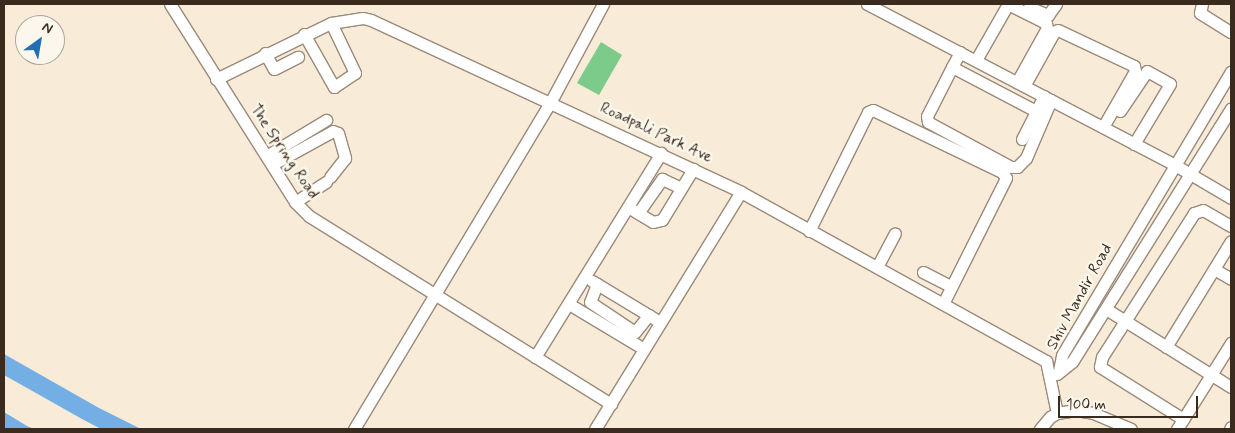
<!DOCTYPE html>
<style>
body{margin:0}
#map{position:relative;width:1235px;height:433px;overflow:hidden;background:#f8ebd7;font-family:Mynerve,sans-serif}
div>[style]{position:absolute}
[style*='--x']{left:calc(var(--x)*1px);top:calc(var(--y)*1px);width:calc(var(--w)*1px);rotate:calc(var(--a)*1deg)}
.green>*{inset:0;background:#7ccb8b}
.water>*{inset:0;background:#73afe5}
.roads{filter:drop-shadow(1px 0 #9a8a7a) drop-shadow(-1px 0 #9a8a7a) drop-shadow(0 1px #9a8a7a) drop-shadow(0 -1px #9a8a7a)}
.minor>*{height:11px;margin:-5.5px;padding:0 5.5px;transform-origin:5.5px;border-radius:5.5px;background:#fff}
span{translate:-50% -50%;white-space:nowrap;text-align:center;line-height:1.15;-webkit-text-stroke:5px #fbf7ec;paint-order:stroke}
.street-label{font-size:16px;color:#3b2a1e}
.frame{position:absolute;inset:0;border:5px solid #3b2a1e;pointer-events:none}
.north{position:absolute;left:15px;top:15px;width:50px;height:50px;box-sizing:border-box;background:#fbf7ec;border:1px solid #aea59a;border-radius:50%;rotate:32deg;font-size:14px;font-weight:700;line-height:20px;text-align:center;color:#3b2a1e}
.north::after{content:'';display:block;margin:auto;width:18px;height:22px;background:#1f6fb2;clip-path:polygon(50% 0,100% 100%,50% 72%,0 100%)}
.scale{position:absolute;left:1058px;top:396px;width:140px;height:22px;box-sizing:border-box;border:2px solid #3b2a1e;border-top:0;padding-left:6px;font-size:15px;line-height:18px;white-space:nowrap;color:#3b2a1e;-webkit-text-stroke:4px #fbf7ec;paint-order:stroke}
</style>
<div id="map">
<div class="green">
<i style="clip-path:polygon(601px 42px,622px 55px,599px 95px,577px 83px)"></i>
</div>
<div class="water">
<i style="clip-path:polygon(4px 354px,99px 408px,141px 429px,101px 429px,82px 419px,4px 375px)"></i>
<i style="clip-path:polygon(4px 412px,27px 426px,34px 429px,4px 429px)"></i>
</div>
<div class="roads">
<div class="minor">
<i style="--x:170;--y:4;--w:234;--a:57.7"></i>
<i style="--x:295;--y:202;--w:20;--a:45"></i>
<i style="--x:309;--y:216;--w:356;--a:31.9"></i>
<i style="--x:867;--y:4;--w:348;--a:27.6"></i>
<i style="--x:1175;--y:165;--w:65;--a:30.5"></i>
<i style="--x:1008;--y:4;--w:42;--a:26.6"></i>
<i style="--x:1046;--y:23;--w:5;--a:79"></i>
<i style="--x:1047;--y:28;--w:62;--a:119.1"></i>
<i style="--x:1202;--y:4;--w:9;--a:103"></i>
<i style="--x:1200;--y:13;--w:36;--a:32"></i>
<i style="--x:1029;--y:7;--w:21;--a:23"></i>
<i style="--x:1048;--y:15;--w:14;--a:-54"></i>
<i style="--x:304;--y:34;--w:61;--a:60.5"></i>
<i style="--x:334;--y:87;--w:25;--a:-34"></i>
<i style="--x:355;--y:73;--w:55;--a:-115.6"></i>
<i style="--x:960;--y:52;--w:17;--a:118"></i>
<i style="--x:952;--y:67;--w:95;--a:27.6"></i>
<i style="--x:1036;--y:111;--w:17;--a:-62"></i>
<i style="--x:265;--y:53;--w:18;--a:61"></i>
<i style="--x:274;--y:69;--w:27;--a:-27"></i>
<i style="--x:976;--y:60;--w:64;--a:-60.3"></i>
<i style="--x:952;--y:67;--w:55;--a:117"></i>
<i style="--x:927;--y:116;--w:6;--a:81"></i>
<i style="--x:928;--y:122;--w:94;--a:28.5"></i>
<i style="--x:1011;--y:167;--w:6;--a:0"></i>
<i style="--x:1017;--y:167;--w:13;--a:-45"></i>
<i style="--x:1026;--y:158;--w:63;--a:-66.7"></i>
<i style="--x:216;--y:79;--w:128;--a:-26"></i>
<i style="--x:331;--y:23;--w:32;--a:-9"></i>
<i style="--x:363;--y:18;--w:8;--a:14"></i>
<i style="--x:371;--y:20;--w:408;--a:24.9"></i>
<i style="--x:741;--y:192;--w:349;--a:29"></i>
<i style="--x:1046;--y:361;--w:53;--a:78.1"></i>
<i style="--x:1057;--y:413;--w:8;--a:150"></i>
<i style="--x:1050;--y:417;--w:16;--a:130"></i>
<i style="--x:1024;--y:86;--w:62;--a:-60.9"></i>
<i style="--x:1054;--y:32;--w:4;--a:-27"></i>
<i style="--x:1058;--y:30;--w:84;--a:25.3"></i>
<i style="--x:1134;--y:66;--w:5;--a:79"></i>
<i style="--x:1135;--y:71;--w:64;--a:119.7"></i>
<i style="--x:1120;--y:111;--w:48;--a:-56"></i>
<i style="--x:1147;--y:71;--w:26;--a:29"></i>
<i style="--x:1170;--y:84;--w:70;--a:121"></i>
<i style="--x:1022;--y:139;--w:31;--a:-63"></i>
<i style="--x:1036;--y:111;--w:8;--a:23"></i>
<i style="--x:268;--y:155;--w:68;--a:-31.1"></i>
<i style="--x:273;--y:164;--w:68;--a:-28.8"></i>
<i style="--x:333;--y:131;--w:5;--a:22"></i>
<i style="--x:338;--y:133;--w:26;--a:74"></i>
<i style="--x:345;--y:158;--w:24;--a:128"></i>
<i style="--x:295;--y:202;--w:37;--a:-33"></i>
<i style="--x:628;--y:207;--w:29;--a:31"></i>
<i style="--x:653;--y:222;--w:9;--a:-13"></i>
<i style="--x:662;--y:220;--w:60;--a:-58.7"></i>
<i style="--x:638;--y:213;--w:42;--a:-54.8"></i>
<i style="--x:662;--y:179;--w:21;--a:25"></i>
<i style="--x:809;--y:231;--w:133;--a:-63.6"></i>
<i style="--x:868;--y:112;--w:5;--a:-22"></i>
<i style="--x:873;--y:110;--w:143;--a:25.7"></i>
<i style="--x:1002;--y:172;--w:7;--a:56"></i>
<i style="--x:1006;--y:178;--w:141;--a:116.6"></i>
<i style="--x:877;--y:267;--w:38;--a:-62"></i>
<i style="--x:1214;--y:269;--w:20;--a:30"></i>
<i style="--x:923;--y:272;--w:31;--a:27"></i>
<i style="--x:592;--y:281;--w:74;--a:31.1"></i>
<i style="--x:597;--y:284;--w:19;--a:111"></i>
<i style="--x:590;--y:302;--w:54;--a:33.7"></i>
<i style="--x:635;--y:332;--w:22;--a:-51"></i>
<i style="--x:569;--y:304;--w:87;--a:31"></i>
<i style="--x:1106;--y:309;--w:147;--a:32"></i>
<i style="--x:1166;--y:347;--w:124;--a:-58.5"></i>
<i style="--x:535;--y:357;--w:240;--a:-58.3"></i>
<i style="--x:1059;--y:371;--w:16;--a:-79"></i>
<i style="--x:1062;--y:355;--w:330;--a:-59.2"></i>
<i style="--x:1057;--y:374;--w:19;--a:-39"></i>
<i style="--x:1072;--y:362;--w:299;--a:-57.9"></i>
<i style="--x:1057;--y:413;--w:19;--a:-9"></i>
<i style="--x:1076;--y:410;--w:17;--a:10"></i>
<i style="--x:1093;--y:413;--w:41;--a:22.8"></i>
<i style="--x:1183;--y:419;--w:98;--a:-147.9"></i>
<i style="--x:1100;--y:367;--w:10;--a:-79"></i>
<i style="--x:1102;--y:357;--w:171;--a:-57.4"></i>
<i style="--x:1194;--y:213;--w:9;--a:-18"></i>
<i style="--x:1203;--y:210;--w:32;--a:30"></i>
<i style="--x:354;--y:429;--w:383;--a:-59"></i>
<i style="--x:551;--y:101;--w:110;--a:-61.8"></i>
<i style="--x:595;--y:429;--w:278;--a:-58.4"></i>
<i style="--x:1177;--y:429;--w:102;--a:-57.9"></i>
<i style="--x:1230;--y:429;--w:2;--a:-63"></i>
</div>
</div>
<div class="street-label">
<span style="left:656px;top:133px;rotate:25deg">Roadpali Park Ave</span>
<span style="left:284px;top:152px;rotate:56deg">The Spring Road</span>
<span style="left:1080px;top:297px;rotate:-61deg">Shiv Mandir Road</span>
</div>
<div class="frame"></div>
<div class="north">N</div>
<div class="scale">100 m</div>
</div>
